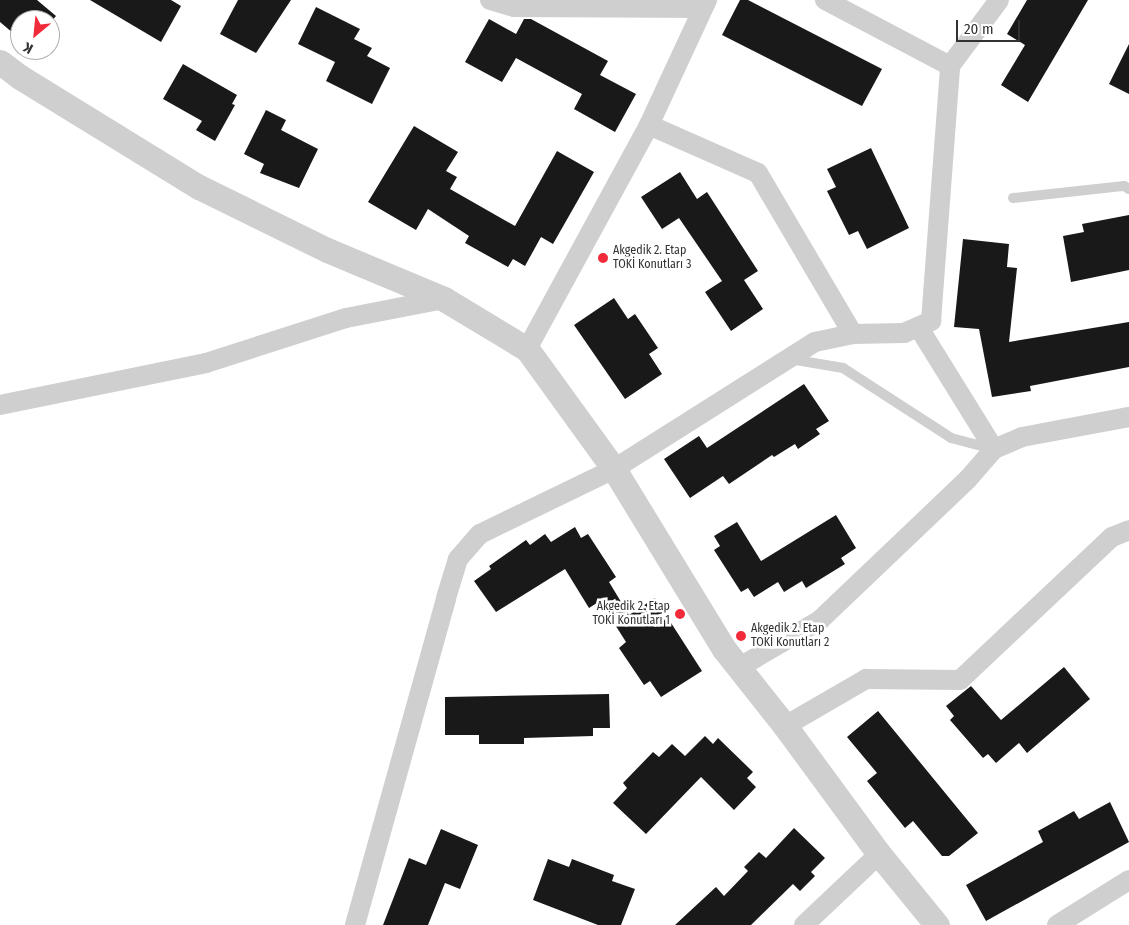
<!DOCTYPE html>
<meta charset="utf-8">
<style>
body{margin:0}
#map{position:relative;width:1129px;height:925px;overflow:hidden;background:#fff;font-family:"Fira Sans Condensed",sans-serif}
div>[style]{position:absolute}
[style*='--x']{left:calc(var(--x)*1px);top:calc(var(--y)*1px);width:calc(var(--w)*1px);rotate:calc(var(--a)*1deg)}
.building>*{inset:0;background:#191919}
.service>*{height:10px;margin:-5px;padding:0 5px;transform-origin:5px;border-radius:5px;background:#cfcfcf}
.minor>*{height:20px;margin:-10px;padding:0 10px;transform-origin:10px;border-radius:10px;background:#cfcfcf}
.tertiary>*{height:25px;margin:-12.5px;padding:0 12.5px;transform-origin:12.5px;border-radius:12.5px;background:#cfcfcf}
.dots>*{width:14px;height:14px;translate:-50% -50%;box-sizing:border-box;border:2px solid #fff;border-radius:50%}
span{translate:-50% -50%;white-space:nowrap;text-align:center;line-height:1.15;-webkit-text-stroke:5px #fff;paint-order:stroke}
.poi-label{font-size:12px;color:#323232}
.left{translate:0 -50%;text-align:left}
.right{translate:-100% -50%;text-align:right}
.north{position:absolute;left:10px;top:10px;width:50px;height:50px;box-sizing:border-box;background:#fff;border:1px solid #adadad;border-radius:50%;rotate:208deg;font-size:14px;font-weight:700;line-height:20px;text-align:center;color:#323232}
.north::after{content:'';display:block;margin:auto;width:18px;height:22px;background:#f22b3a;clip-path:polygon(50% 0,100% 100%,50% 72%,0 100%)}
.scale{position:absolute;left:956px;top:20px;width:64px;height:22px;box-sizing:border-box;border:2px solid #323232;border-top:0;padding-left:6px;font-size:15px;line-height:18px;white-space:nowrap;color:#323232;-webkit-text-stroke:4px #fff;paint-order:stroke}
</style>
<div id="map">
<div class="building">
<i style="clip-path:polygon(0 0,37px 0,56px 16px,50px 23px,50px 20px,20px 20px,20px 39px,0 22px)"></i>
<i style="clip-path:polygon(90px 0,171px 0,181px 6px,161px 42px)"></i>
<i style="clip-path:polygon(238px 0,291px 0,256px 53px,220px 34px)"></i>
<i style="clip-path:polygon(740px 0,748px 0,882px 69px,862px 106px,722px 35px)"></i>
<i style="clip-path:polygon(1027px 0,1088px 0,1028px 102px,1001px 85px,1025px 45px,1007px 34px)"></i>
<i style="clip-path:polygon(316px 7px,360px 29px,354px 39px,372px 48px,367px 56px,390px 68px,372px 104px,326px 81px,335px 62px,298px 44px)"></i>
<i style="clip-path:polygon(489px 19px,516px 34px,524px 19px,531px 19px,608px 61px,600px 75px,636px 94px,615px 132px,574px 109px,582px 94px,516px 58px,502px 82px,465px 62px)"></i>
<i style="clip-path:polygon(1129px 44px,1129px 94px,1109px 84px)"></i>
<i style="clip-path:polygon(183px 64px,237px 95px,232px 104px,235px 105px,215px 141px,196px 130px,202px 121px,163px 99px)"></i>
<i style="clip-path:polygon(266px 110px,286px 120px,281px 130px,318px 149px,299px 188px,260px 173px,264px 164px,244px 154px)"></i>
<i style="clip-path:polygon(414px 126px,458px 152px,446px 171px,457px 177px,450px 189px,515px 226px,557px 151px,594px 172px,553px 244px,541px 237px,525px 266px,513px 259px,508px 267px,465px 243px,469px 236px,428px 209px,416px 230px,368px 202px)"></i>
<i style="clip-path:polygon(871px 148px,909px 228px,867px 249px,858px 231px,849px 235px,827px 191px,836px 187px,827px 169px)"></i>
<i style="clip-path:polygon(680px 172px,697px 199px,707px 192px,758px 271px,744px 280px,763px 309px,731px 331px,705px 292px,722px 281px,679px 218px,662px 229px,641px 197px)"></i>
<i style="clip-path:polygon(1129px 215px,1129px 270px,1071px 282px,1063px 236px,1084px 232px,1082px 224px)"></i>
<i style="clip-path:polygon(963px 239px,1009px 244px,1007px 267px,1017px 268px,1009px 342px,1129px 322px,1129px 367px,1030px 386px,1031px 391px,992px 397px,979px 329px,954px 327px)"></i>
<i style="clip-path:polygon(614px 298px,628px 319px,635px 314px,658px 348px,649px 354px,662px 374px,625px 399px,574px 325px)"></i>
<i style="clip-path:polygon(804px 384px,829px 421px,816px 429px,820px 434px,798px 449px,795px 444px,774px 457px,772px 455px,729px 484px,723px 476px,690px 498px,664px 459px,699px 436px,707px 448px)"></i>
<i style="clip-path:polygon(836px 515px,856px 548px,841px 558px,845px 564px,806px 588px,802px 581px,784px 592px,778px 582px,754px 597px,748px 588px,741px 592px,714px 550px,720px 546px,714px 536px,737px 522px,761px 561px)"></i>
<i style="clip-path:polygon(575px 527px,581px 538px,588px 534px,616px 577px,609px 582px,629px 615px,655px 598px,702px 671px,661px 697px,650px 681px,644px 685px,619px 648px,626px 642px,600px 601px,589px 608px,565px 569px,496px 612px,474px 581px,491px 569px,489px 566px,526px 540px,530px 545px,545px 534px,551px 542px)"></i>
<i style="clip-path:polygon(1064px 667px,1090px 699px,1027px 753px,1019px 743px,996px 763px,988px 754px,983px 758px,950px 720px,954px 716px,946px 706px,971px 686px,1001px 720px)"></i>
<i style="clip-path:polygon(609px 694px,610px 728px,593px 728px,593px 736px,524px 738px,524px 744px,479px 744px,479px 735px,445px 735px,445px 697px)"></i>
<i style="clip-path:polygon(878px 711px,978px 833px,949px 856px,942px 856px,913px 821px,905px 828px,867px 781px,877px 773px,847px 737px)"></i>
<i style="clip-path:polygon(705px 736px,713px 744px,718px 738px,753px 772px,747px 778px,756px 787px,734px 810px,701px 777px,646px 834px,613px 803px,627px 788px,623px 783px,653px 752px,659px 757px,672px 744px,685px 756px)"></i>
<i style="clip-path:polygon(1110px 802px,1129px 842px,986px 921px,966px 885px,1043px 842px,1038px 831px,1074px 811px,1079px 819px)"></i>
<i style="clip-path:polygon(794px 828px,825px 858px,811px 872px,815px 876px,800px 891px,793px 884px,751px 925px,675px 925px,716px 887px,724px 896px,748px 871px,744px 867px,759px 852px,766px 858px)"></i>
<i style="clip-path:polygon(441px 829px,478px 845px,460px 889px,445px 883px,428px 925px,383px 925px,409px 858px,426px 865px)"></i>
<i style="clip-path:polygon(548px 859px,569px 867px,572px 859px,614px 875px,612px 881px,635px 889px,621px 925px,598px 925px,533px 900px)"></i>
</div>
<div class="service">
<i style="--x:1013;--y:198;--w:112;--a:-6.2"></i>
<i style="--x:1124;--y:186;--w:6;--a:31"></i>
<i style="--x:790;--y:359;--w:54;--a:9.6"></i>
<i style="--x:843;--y:368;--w:129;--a:32.9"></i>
<i style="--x:951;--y:438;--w:43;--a:14.7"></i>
</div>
<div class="minor">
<i style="--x:490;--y:0;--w:25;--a:16"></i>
<i style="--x:514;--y:7;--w:189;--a:0.3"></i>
<i style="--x:825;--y:0;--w:141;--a:27.8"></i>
<i style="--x:649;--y:125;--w:119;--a:23.8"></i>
<i style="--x:758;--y:173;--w:187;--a:59.5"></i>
<i style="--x:919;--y:328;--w:142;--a:58.2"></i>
<i style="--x:527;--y:349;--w:255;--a:-61.4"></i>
<i style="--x:649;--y:125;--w:138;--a:-65.1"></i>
<i style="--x:0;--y:405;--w:210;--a:-11.5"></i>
<i style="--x:206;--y:363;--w:147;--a:-17.8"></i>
<i style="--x:346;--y:318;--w:100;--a:-11"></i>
<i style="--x:738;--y:668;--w:95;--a:-30.3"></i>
<i style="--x:820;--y:620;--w:204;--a:-43.6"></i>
<i style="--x:968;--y:479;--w:40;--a:-49"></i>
<i style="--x:994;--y:449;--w:30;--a:-23"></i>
<i style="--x:1022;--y:437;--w:109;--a:-10.6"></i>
<i style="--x:785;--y:726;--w:94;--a:-30.1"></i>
<i style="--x:866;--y:679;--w:94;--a:0.6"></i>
<i style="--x:960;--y:680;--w:209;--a:-43.3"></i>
<i style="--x:1112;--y:537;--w:18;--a:-22"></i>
<i style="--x:355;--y:925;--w:339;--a:-74.4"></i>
<i style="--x:446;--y:598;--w:41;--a:-72.9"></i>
<i style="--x:458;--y:559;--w:33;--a:-49"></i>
<i style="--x:480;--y:534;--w:149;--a:-25.9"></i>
<i style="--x:614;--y:469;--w:238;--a:-32.3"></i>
<i style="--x:815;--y:342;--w:39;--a:-12"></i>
<i style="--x:853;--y:334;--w:51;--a:-1.1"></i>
<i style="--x:904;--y:333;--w:30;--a:-24"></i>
<i style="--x:931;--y:321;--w:256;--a:-85.7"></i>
<i style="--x:950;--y:66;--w:82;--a:-53.4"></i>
<i style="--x:804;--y:925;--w:103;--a:-43.4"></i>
<i style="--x:1057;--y:925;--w:85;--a:-32"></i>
</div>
<div class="tertiary">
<i style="--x:0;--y:62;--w:25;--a:37"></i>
<i style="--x:20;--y:77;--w:210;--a:31.6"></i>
<i style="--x:199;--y:187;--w:143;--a:26.2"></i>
<i style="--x:327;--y:250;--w:127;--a:22.7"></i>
<i style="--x:444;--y:299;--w:97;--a:31.1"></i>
<i style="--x:527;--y:349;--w:148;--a:54.1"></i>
<i style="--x:614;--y:469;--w:211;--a:58.6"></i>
<i style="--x:724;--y:649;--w:98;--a:51.6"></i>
<i style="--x:785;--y:726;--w:159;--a:53.7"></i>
<i style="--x:879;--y:854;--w:92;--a:50.8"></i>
</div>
<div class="dots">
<i style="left:603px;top:258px;background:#f22b3a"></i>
<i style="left:680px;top:614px;background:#f22b3a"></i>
<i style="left:741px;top:636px;background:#f22b3a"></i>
</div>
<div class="poi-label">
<span class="left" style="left:613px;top:258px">Akgedik 2. Etap<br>TOKİ Konutları 3</span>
<span class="right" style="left:670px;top:614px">Akgedik 2. Etap<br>TOKİ Konutları 1</span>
<span class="left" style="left:751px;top:636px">Akgedik 2. Etap<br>TOKİ Konutları 2</span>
</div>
<div class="north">K</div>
<div class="scale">20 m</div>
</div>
